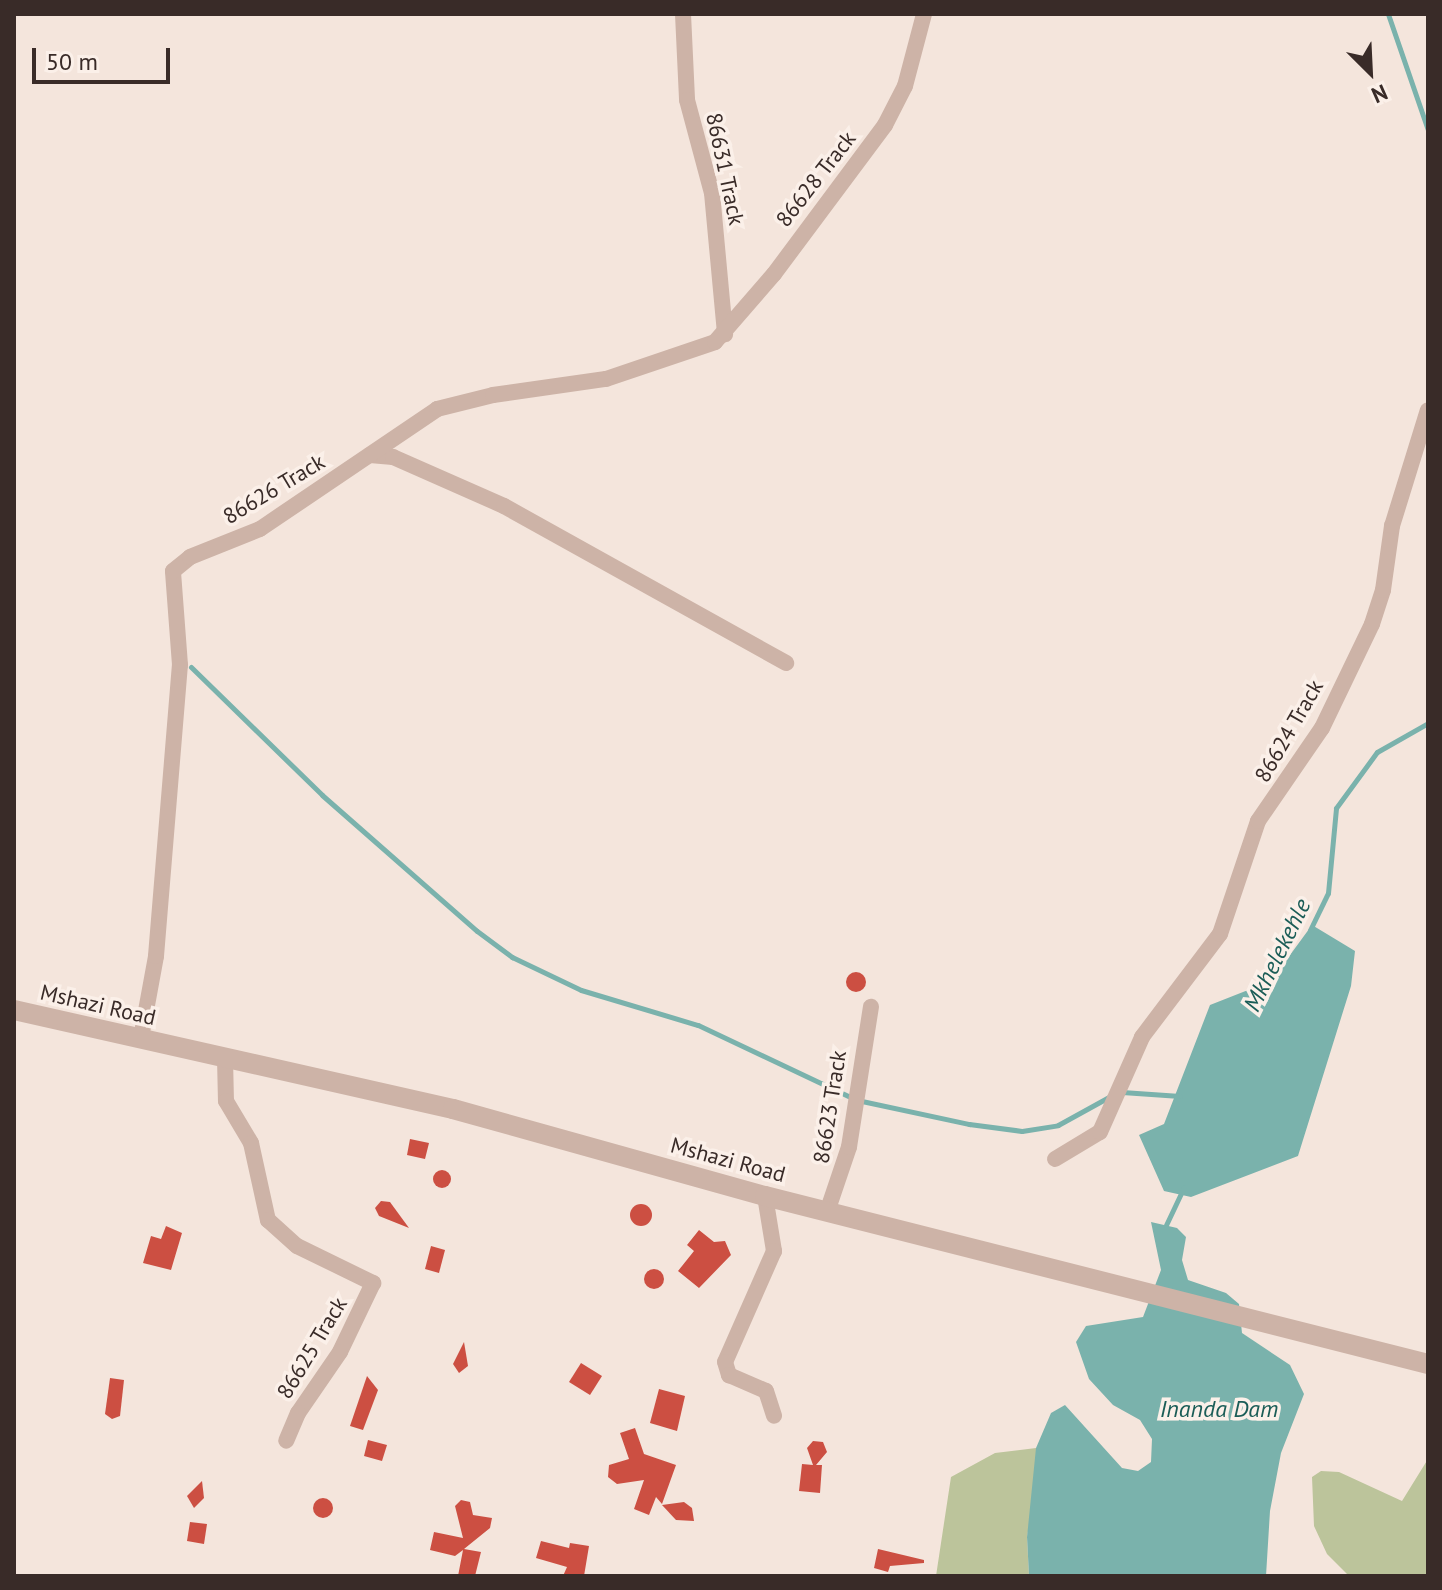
<!DOCTYPE html>
<style>
body{margin:0}
#map{position:relative;width:1442px;height:1590px;overflow:hidden;background:#f4e5dc;font-family:"PT Sans",sans-serif}
div>[style]{position:absolute}
[style*='--x']{left:calc(var(--x)*1px);top:calc(var(--y)*1px);width:calc(var(--w)*1px);rotate:calc(var(--a)*1deg)}
.green>*{inset:0;background:#bcc49b}
.water>*{inset:0;background:#7ab2ac}
.stream>*{height:5px;margin:-2.5px;padding:0 2.5px;transform-origin:2.5px;border-radius:2.5px;background:#7ab2ac}
.building>*{inset:0;background:#cc4f42}
.round{border-radius:50%}
.minor>*{height:16px;margin:-8px;padding:0 8px;transform-origin:8px;border-radius:8px;background:#cdb3a7}
.tertiary>*{height:20px;margin:-10px;padding:0 10px;transform-origin:10px;border-radius:10px;background:#cdb3a7}
span{translate:-50% -50%;white-space:nowrap;text-align:center;line-height:1.15;-webkit-text-stroke:7px #fbf0e9;paint-order:stroke}
.street-label{font-size:22px;color:#392b28}
.water-label{font-size:24px;color:#1b5d57;font-style:italic}
.frame{position:absolute;inset:0;border:16px solid #392b28;pointer-events:none}
.north{position:absolute;left:1330px;top:32px;width:80px;height:80px;-webkit-text-stroke:6px #fbf0e9;paint-order:stroke;rotate:156deg;font-size:22px;font-weight:700;line-height:32px;text-align:center;color:#392b28}
.north::after{content:'';display:block;margin:auto;width:28px;height:36px;background:#392b28;clip-path:polygon(50% 0,100% 100%,50% 72%,0 100%)}
.scale{position:absolute;left:32px;top:48px;width:138px;height:36px;box-sizing:border-box;border:4px solid #392b28;border-top:0;padding-left:10px;font-size:24px;line-height:28px;white-space:nowrap;color:#392b28;-webkit-text-stroke:6px #fbf0e9;paint-order:stroke}
</style>
<div id="map">
<div class="green">
<i style="clip-path:polygon(1036px 1448px,1038px 1471px,1027px 1537px,1029px 1576px,936px 1576px,951px 1477px,995px 1453px)"></i>
<i style="clip-path:polygon(1428px 1459px,1428px 1576px,1349px 1576px,1327px 1554px,1314px 1526px,1312px 1477px,1321px 1471px,1339px 1472px,1402px 1501px)"></i>
</div>
<div class="water">
<i style="clip-path:polygon(1312px 925px,1355px 951px,1351px 986px,1298px 1156px,1191px 1197px,1164px 1191px,1139px 1135px,1164px 1124px,1210px 1005px,1271px 981px)"></i>
<i style="clip-path:polygon(1151px 1222px,1177px 1228px,1186px 1237px,1182px 1260px,1188px 1280px,1226px 1293px,1239px 1304px,1242px 1333px,1290px 1365px,1304px 1394px,1281px 1453px,1270px 1511px,1266px 1576px,1029px 1576px,1027px 1537px,1036px 1448px,1051px 1413px,1065px 1405px,1122px 1468px,1138px 1471px,1151px 1462px,1152px 1439px,1140px 1420px,1113px 1405px,1089px 1379px,1076px 1342px,1086px 1326px,1143px 1317px,1161px 1270px)"></i>
</div>
<div class="stream">
<i style="--x:1388;--y:14;--w:123;--a:71"></i>
<i style="--x:191;--y:667;--w:183;--a:44.3"></i>
<i style="--x:322;--y:795;--w:206;--a:41.3"></i>
<i style="--x:477;--y:931;--w:44;--a:36.6"></i>
<i style="--x:512;--y:957;--w:76;--a:25.6"></i>
<i style="--x:581;--y:990;--w:122;--a:16.7"></i>
<i style="--x:698;--y:1025;--w:176;--a:25.3"></i>
<i style="--x:857;--y:1100;--w:115;--a:12.1"></i>
<i style="--x:969;--y:1124;--w:53;--a:7.5"></i>
<i style="--x:1022;--y:1131;--w:36;--a:-9"></i>
<i style="--x:1058;--y:1125;--w:58;--a:-28.8"></i>
<i style="--x:1310;--y:930;--w:41;--a:-64.1"></i>
<i style="--x:1328;--y:893;--w:85;--a:-84.6"></i>
<i style="--x:1336;--y:808;--w:69;--a:-53.8"></i>
<i style="--x:1377;--y:752;--w:59;--a:-29.6"></i>
<i style="--x:1122;--y:1092;--w:58;--a:3.9"></i>
<i style="--x:1166;--y:1225;--w:42;--a:-64.7"></i>
</div>
<div class="building">
<i class="round" style="left:846px;top:972px;width:20px;height:20px"></i>
<i style="clip-path:polygon(410px 1139px,429px 1143px,425px 1159px,407px 1155px)"></i>
<i class="round" style="left:433px;top:1170px;width:18px;height:18px"></i>
<i style="clip-path:polygon(381px 1201px,390px 1202px,409px 1228px,379px 1216px,375px 1208px)"></i>
<i class="round" style="left:630px;top:1204px;width:22px;height:22px"></i>
<i style="clip-path:polygon(166px 1226px,182px 1233px,171px 1270px,143px 1263px,151px 1236px,161px 1239px)"></i>
<i style="clip-path:polygon(699px 1230px,714px 1242px,725px 1241px,731px 1255px,699px 1288px,678px 1271px,694px 1251px,687px 1245px)"></i>
<i style="clip-path:polygon(431px 1246px,445px 1250px,439px 1273px,425px 1269px)"></i>
<i class="round" style="left:644px;top:1269px;width:20px;height:20px"></i>
<i style="clip-path:polygon(464px 1342px,468px 1366px,459px 1373px,453px 1364px)"></i>
<i style="clip-path:polygon(581px 1363px,602px 1376px,590px 1395px,569px 1382px)"></i>
<i style="clip-path:polygon(367px 1376px,378px 1390px,363px 1430px,350px 1426px)"></i>
<i style="clip-path:polygon(110px 1378px,124px 1380px,120px 1416px,112px 1419px,105px 1414px)"></i>
<i style="clip-path:polygon(659px 1389px,685px 1396px,677px 1431px,650px 1423px)"></i>
<i style="clip-path:polygon(635px 1428px,644px 1454px,676px 1465px,662px 1504px,656px 1497px,649px 1515px,634px 1509px,644px 1480px,617px 1484px,608px 1477px,609px 1465px,629px 1459px,620px 1433px)"></i>
<i style="clip-path:polygon(368px 1440px,387px 1445px,382px 1461px,364px 1456px)"></i>
<i style="clip-path:polygon(813px 1441px,823px 1442px,827px 1452px,816px 1465px,822px 1465px,820px 1493px,799px 1491px,802px 1464px,813px 1465px,807px 1448px)"></i>
<i style="clip-path:polygon(202px 1481px,204px 1498px,194px 1508px,187px 1496px)"></i>
<i class="round" style="left:313px;top:1498px;width:20px;height:20px"></i>
<i style="clip-path:polygon(461px 1500px,470px 1502px,473px 1515px,492px 1518px,490px 1528px,464px 1549px,481px 1552px,475px 1576px,458px 1576px,463px 1550px,455px 1556px,430px 1550px,434px 1532px,463px 1538px,455px 1506px)"></i>
<i style="clip-path:polygon(684px 1502px,692px 1508px,694px 1521px,676px 1520px,662px 1505px)"></i>
<i style="clip-path:polygon(190px 1522px,207px 1524px,204px 1544px,187px 1541px)"></i>
<i style="clip-path:polygon(541px 1541px,569px 1548px,570px 1543px,589px 1546px,584px 1576px,563px 1576px,567px 1567px,536px 1558px)"></i>
<i style="clip-path:polygon(878px 1549px,924px 1560px,924px 1563px,890px 1566px,888px 1572px,874px 1568px)"></i>
</div>
<div class="minor">
<i style="--x:683;--y:14;--w:86;--a:87.3"></i>
<i style="--x:687;--y:100;--w:96;--a:75"></i>
<i style="--x:712;--y:193;--w:142;--a:84.7"></i>
<i style="--x:370;--y:455;--w:23;--a:5"></i>
<i style="--x:393;--y:457;--w:121;--a:23.8"></i>
<i style="--x:504;--y:506;--w:323;--a:29.1"></i>
<i style="--x:141;--y:1038;--w:83;--a:-79.6"></i>
<i style="--x:156;--y:956;--w:292;--a:-85.3"></i>
<i style="--x:180;--y:665;--w:94;--a:-94.3"></i>
<i style="--x:173;--y:571;--w:22;--a:-39"></i>
<i style="--x:190;--y:557;--w:75;--a:-21.8"></i>
<i style="--x:260;--y:529;--w:214;--a:-34.1"></i>
<i style="--x:437;--y:409;--w:58;--a:-14"></i>
<i style="--x:493;--y:395;--w:114;--a:-8.1"></i>
<i style="--x:606;--y:379;--w:115;--a:-18.7"></i>
<i style="--x:715;--y:342;--w:90;--a:-49.1"></i>
<i style="--x:774;--y:274;--w:186;--a:-53.3"></i>
<i style="--x:885;--y:125;--w:44;--a:-62.9"></i>
<i style="--x:905;--y:86;--w:74;--a:-75.2"></i>
<i style="--x:225;--y:1058;--w:43;--a:88.7"></i>
<i style="--x:226;--y:1101;--w:49;--a:59.2"></i>
<i style="--x:251;--y:1143;--w:79;--a:77.6"></i>
<i style="--x:268;--y:1220;--w:39;--a:42"></i>
<i style="--x:297;--y:1246;--w:85;--a:26"></i>
<i style="--x:373;--y:1283;--w:76;--a:115.6"></i>
<i style="--x:340;--y:1352;--w:74;--a:124.5"></i>
<i style="--x:298;--y:1413;--w:30;--a:113"></i>
<i style="--x:1055;--y:1159;--w:52;--a:-31"></i>
<i style="--x:1100;--y:1132;--w:104;--a:-66.1"></i>
<i style="--x:1142;--y:1037;--w:129;--a:-52.9"></i>
<i style="--x:1220;--y:934;--w:119;--a:-71.4"></i>
<i style="--x:1258;--y:821;--w:113;--a:-55.5"></i>
<i style="--x:1322;--y:728;--w:115;--a:-64.3"></i>
<i style="--x:1372;--y:624;--w:36;--a:-72"></i>
<i style="--x:1383;--y:590;--w:65;--a:-82"></i>
<i style="--x:1392;--y:526;--w:121;--a:-72.8"></i>
<i style="--x:765;--y:1196;--w:56;--a:80.7"></i>
<i style="--x:774;--y:1251;--w:121;--a:113.8"></i>
<i style="--x:725;--y:1362;--w:14;--a:73"></i>
<i style="--x:729;--y:1375;--w:40;--a:23.4"></i>
<i style="--x:766;--y:1391;--w:26;--a:72"></i>
<i style="--x:827;--y:1212;--w:69;--a:-71.3"></i>
<i style="--x:849;--y:1147;--w:142;--a:-81.1"></i>
</div>
<div class="tertiary">
<i style="--x:14;--y:1010;--w:450;--a:12.7"></i>
<i style="--x:453;--y:1109;--w:324;--a:15.6"></i>
<i style="--x:765;--y:1196;--w:684;--a:14.22"></i>
</div>
<div class="street-label">
<span style="left:725px;top:169px;rotate:78deg">86631 Track</span>
<span style="left:816px;top:179px;rotate:-52deg">86628 Track</span>
<span style="left:274px;top:489px;rotate:-31deg">86626 Track</span>
<span style="left:1289px;top:731px;rotate:-60deg">86624 Track</span>
<span style="left:98px;top:1005px;rotate:13deg">Mshazi Road</span>
<span style="left:830px;top:1107px;rotate:-81deg">86623 Track</span>
<span style="left:728px;top:1160px;rotate:15deg">Mshazi Road</span>
<span style="left:312px;top:1348px;rotate:-59deg">86625 Track</span>
</div>
<div class="water-label">
<span style="left:1277px;top:955px;rotate:-64deg">Mkhelekehle</span>
<span style="left:1219px;top:1409px">Inanda Dam</span>
</div>
<div class="frame"></div>
<div class="north">N</div>
<div class="scale">50 m</div>
</div>
